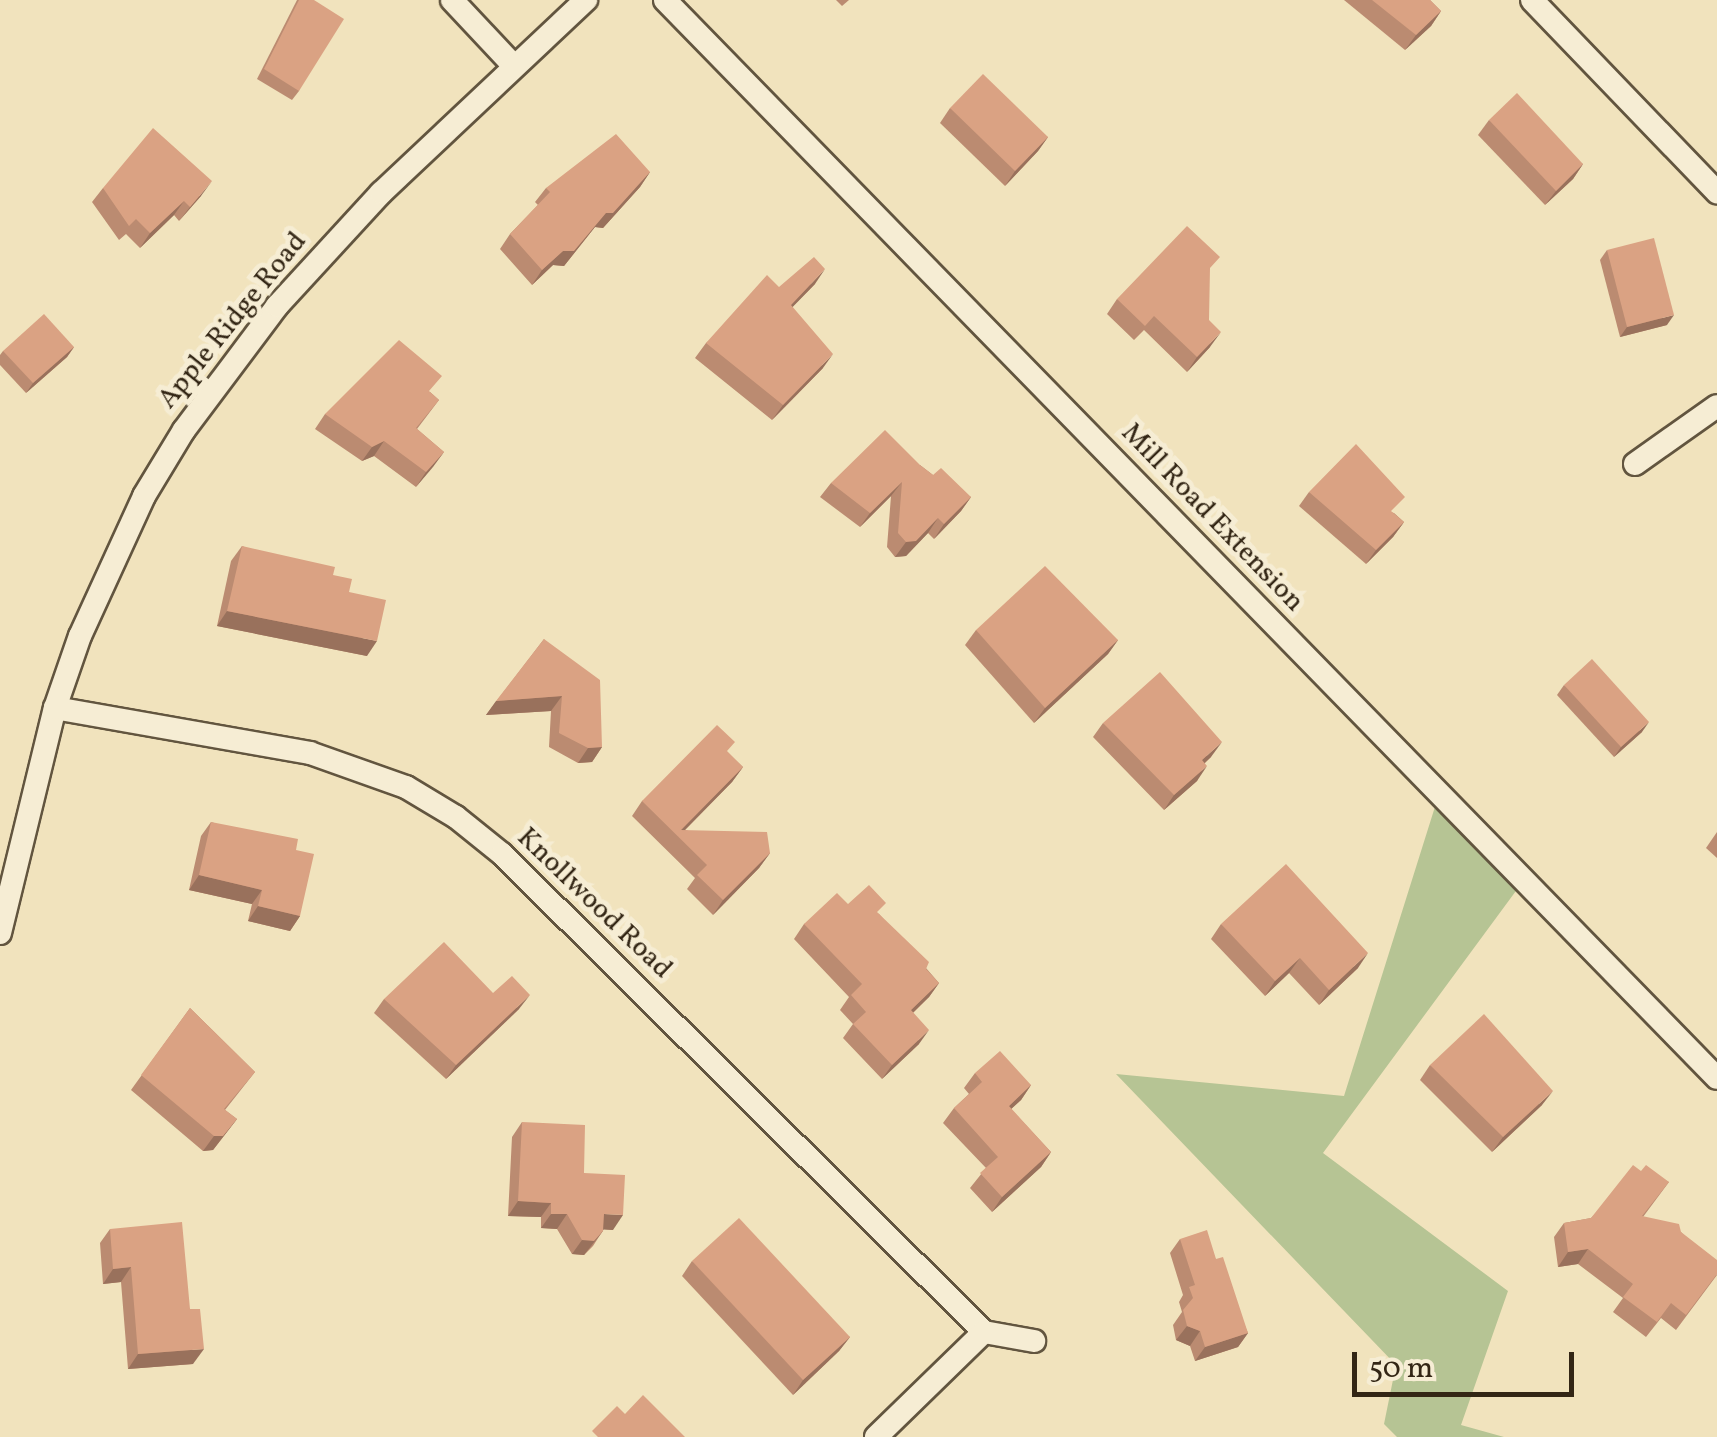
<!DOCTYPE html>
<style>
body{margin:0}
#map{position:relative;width:1717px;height:1437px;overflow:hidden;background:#f1e3bd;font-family:Vollkorn,serif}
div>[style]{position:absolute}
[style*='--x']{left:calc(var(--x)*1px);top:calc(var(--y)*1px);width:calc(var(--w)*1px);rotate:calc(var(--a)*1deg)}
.green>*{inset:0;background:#b6c494}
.roads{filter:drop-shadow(2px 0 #62553f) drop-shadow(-2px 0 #62553f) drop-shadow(0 2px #62553f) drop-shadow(0 -2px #62553f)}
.street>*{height:22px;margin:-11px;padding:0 11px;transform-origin:11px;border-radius:11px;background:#f6edd4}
.wall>*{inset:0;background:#bb8b71}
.shaded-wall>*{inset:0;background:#99715c}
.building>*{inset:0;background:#daa283}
span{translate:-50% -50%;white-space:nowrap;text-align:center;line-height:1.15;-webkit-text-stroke:10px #f6edd4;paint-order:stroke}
.street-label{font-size:28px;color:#332615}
.scale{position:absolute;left:1352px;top:1352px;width:222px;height:45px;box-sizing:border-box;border:5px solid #332615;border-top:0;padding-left:12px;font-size:30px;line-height:35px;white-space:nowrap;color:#332615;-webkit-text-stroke:8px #f6edd4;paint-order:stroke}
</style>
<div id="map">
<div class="green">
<i style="clip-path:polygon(1439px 794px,1524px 880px,1323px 1153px,1508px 1291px,1461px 1425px,1504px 1437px,1397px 1437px,1384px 1424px,1396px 1365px,1116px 1074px,1344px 1096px)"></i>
</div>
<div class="roads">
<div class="street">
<i style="--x:452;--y:0;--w:91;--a:46.8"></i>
<i style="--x:665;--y:0;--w:1506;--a:45.7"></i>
<i style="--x:1532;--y:0;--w:267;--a:46.1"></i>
<i style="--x:1635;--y:464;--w:100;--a:-35.3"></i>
<i style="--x:55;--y:708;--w:259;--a:10"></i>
<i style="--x:310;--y:753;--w:102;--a:19.5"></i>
<i style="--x:406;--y:787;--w:58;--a:31"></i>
<i style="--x:456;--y:817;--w:59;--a:38.8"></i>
<i style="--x:502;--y:854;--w:679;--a:44.76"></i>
<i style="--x:0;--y:933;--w:232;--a:-76.3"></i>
<i style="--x:55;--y:708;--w:76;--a:-70.9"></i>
<i style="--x:80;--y:636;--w:154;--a:-65.4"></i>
<i style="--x:144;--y:496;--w:77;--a:-58.8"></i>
<i style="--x:184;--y:430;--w:155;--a:-53.1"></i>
<i style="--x:277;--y:306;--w:154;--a:-47.4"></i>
<i style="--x:381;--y:193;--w:282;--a:-43.3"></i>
<i style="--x:876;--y:1437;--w:151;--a:-44.2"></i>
<i style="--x:984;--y:1332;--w:51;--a:10.2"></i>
</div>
</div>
<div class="wall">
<i style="clip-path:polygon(297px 0,314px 0,299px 91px,292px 100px,257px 79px)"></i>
<i style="clip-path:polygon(836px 0,849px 0,842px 6px)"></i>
<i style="clip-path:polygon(1344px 0,1430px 0,1441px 11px,1431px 26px,1405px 50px)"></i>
<i style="clip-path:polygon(950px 108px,1048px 137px,1038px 151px,1005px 186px,940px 123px)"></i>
<i style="clip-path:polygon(1489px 120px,1583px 164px,1573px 179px,1545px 205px,1478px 135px)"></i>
<i style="clip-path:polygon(650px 172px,640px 187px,603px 228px,595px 227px,564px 266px,553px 265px,532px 285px,500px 249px,510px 234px,538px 205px,535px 202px,546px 188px)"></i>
<i style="clip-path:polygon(103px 188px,201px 196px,179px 221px,174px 215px,140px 248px,126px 234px,119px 240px,92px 202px)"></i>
<i style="clip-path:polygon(1607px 250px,1667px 325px,1620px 337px,1600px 260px)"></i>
<i style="clip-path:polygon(815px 284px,792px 307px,823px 368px,772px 420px,695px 358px,706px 343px,779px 287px)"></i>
<i style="clip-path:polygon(1117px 299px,1209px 320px,1210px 347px,1187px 372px,1144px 330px,1134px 340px,1107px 314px)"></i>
<i style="clip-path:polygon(74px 347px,67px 357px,26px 393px,0 365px,0 355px,3px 351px)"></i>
<i style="clip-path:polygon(430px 392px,439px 400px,417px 429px,444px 452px,416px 487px,374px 456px,362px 461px,315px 429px,325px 414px)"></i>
<i style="clip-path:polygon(920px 465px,933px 475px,971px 497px,961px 511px,934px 539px,928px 533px,906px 556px,895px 557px,887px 547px,891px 496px,860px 527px,820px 497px,831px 483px)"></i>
<i style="clip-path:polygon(1309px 492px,1394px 513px,1404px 522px,1393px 537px,1366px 564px,1299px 506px)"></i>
<i style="clip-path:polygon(242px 546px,349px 592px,367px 656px,217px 626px,231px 561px)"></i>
<i style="clip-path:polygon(976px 630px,1118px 640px,1108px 654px,1034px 723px,965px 645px)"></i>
<i style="clip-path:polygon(544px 639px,602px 747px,592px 762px,578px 763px,549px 747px,551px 711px,486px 715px)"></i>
<i style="clip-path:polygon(1564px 685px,1642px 732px,1614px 757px,1557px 695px)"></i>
<i style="clip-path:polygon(1103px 723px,1211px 757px,1205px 763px,1197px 781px,1164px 810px,1093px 737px)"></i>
<i style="clip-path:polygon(728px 753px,743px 767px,732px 782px,685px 830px,770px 853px,759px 868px,713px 915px,687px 889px,695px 878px,632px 816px,642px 801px)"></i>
<i style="clip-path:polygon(211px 822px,296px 850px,300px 916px,290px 931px,248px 921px,252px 904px,189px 890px,201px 836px)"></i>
<i style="clip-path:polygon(1717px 832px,1717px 858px,1706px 848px)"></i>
<i style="clip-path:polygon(848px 904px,879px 914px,939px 983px,929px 997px,913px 1013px,919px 1044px,882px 1079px,843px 1038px,853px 1024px,840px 1010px,849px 997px,794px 939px,804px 924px)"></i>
<i style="clip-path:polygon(1221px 924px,1358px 968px,1319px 1005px,1289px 973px,1265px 996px,1211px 939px)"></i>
<i style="clip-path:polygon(493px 993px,519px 1009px,446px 1079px,374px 1013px,384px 999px)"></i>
<i style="clip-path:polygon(190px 1008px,255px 1072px,225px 1110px,237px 1119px,213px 1150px,203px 1151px,131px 1090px)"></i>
<i style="clip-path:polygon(1430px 1065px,1542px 1105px,1492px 1152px,1420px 1080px)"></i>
<i style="clip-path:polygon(975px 1073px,1031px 1085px,1021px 1100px,1011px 1109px,1051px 1152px,1041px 1167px,992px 1212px,970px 1188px,986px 1168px,943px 1123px,954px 1108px,969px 1094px,964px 1088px)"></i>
<i style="clip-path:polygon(522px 1122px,584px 1173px,613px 1230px,604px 1229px,593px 1246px,584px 1255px,572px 1254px,557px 1229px,541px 1228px,541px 1217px,508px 1216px,512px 1137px)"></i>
<i style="clip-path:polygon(1641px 1171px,1669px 1182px,1643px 1217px,1681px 1232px,1717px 1275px,1676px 1330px,1661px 1318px,1646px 1337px,1613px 1312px,1623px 1298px,1578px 1264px,1558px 1267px,1554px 1237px,1564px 1223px,1591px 1218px)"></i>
<i style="clip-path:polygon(110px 1229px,190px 1309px,193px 1364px,128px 1369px,121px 1282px,103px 1284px,100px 1243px)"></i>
<i style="clip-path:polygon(1180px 1239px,1216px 1259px,1248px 1333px,1238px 1347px,1195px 1361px,1190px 1346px,1176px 1340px,1173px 1325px,1182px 1312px,1179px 1302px,1183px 1295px,1170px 1253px)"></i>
<i style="clip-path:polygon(692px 1261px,850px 1337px,839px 1351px,793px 1395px,682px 1276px)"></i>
</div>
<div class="shaded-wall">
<i style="clip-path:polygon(1441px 11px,1431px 26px,1405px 50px,1416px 35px)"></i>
<i style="clip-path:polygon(1048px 137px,1038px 151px,1005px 186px,1015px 171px)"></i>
<i style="clip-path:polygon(1583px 164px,1573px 179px,1545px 205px,1556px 191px)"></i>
<i style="clip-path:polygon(650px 172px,640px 187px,603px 228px,595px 227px,564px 266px,553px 265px,532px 285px,542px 270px)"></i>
<i style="clip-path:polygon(212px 181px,201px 196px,179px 221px,190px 207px)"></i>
<i style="clip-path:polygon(184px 201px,174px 215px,140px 248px,150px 233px)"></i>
<i style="clip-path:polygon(825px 269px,815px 284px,780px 320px,791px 305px)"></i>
<i style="clip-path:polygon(1674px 315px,1667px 325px,1620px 337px,1627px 327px)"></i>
<i style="clip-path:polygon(1221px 332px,1210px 347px,1187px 372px,1197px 357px)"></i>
<i style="clip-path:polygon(74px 347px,67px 357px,26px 393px,33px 383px)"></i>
<i style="clip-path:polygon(833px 354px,823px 368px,772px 420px,783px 405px)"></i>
<i style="clip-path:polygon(384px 441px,374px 456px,362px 461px,372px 447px)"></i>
<i style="clip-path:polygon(444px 452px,433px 467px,416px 487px,426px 472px)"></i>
<i style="clip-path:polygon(902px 482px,891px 496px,860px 527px,870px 513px)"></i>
<i style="clip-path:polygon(971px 497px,961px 511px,934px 539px,944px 524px)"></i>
<i style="clip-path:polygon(938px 518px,928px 533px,906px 556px,895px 557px,906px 542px)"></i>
<i style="clip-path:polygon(1404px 522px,1393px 537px,1366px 564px,1376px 550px)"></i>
<i style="clip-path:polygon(227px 611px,377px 641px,367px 656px,217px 626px)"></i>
<i style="clip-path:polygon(1118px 640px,1108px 654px,1034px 723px,1045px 708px)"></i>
<i style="clip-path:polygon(562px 696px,551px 711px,486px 715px,496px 701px)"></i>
<i style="clip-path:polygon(1649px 722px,1642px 732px,1614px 757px,1621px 747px)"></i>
<i style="clip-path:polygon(1222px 742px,1211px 757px,1192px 774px,1202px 760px)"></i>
<i style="clip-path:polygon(602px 747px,592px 762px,578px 763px,588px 748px)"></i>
<i style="clip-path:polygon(1207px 766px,1197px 781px,1164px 810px,1174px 795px)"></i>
<i style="clip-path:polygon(743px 767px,732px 782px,678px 837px,681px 830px)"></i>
<i style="clip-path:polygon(770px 853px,759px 868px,713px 915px,723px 900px)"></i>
<i style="clip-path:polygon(199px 875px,262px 890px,252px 904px,189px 890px)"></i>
<i style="clip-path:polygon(258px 906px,300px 916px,290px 931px,248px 921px)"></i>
<i style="clip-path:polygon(1368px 953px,1358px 968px,1319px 1005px,1329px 990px)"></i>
<i style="clip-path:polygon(1300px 958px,1289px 973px,1265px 996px,1275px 981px)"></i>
<i style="clip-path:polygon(939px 983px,929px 997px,900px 1025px,911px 1010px)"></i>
<i style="clip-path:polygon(530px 995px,519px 1009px,446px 1079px,456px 1065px)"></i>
<i style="clip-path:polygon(929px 1030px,919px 1044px,882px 1079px,892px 1065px)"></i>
<i style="clip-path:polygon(1031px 1085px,1021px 1100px,998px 1121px,1009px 1106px)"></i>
<i style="clip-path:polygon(1553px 1091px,1542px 1105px,1492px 1152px,1503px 1137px)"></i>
<i style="clip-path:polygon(237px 1119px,213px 1150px,203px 1151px,214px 1136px)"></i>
<i style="clip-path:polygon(1051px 1152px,1041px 1167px,992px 1212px,1002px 1197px)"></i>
<i style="clip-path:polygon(518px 1201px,551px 1203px,541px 1217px,508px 1216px)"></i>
<i style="clip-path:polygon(551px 1214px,567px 1214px,557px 1229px,541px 1228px)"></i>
<i style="clip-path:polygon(604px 1214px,623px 1215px,613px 1230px,594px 1229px)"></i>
<i style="clip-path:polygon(603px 1231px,584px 1255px,572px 1254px,582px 1240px)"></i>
<i style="clip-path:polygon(1588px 1249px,1578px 1264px,1558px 1267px,1568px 1252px)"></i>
<i style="clip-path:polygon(131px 1267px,121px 1282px,103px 1284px,113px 1269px)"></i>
<i style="clip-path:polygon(1187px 1326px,1200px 1331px,1190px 1346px,1176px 1340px)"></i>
<i style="clip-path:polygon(1248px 1333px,1238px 1347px,1195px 1361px,1205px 1347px)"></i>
<i style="clip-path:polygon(850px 1337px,839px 1351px,793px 1395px,803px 1380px)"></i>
<i style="clip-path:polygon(204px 1349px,193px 1364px,128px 1369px,138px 1354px)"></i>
</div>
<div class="building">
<i style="clip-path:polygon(299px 0,314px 0,344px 19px,299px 91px,264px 69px)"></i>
<i style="clip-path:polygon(1372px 0,1430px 0,1441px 11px,1416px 35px)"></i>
<i style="clip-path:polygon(983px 74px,1048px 137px,1015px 171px,950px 108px)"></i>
<i style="clip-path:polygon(1517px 93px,1583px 164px,1556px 191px,1489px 120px)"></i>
<i style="clip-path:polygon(153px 128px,212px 181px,190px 207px,184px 201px,150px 233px,136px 219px,129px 226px,103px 188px)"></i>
<i style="clip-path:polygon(616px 134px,650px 172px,613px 213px,606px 213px,574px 251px,563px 251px,542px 270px,510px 234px,550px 192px,546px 188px)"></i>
<i style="clip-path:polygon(1187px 226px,1220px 257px,1210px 268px,1209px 320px,1221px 332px,1197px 357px,1154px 316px,1145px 326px,1117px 299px)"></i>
<i style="clip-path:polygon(1654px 238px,1674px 315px,1627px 327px,1607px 250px)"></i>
<i style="clip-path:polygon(814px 257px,825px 269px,791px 305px,833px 354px,783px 405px,706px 343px,767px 275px,779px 287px)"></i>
<i style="clip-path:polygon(44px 314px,74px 347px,33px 383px,3px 351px)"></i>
<i style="clip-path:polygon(399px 340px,442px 376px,429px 391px,439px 400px,416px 428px,444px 452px,426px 472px,384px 441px,372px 447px,325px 414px)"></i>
<i style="clip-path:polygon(885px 430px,920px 465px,933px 475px,941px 468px,971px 497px,944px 524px,938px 518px,916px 541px,906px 542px,898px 533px,902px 482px,870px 513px,831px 483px)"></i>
<i style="clip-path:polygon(1356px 444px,1405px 497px,1391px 511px,1404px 522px,1376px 550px,1309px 492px)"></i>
<i style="clip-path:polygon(242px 546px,335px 567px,333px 575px,352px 579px,349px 592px,386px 600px,377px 641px,227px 611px)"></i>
<i style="clip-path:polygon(1045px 566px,1118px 640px,1045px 708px,976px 630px)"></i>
<i style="clip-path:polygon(544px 639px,600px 680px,602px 747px,588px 748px,559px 733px,562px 696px,496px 701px)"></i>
<i style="clip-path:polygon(1592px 659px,1649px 722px,1621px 747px,1564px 685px)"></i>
<i style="clip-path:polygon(1160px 672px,1222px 742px,1202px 760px,1207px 766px,1174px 795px,1103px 723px)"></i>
<i style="clip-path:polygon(717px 725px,735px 742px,727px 751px,743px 767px,681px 830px,767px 832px,770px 853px,723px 900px,697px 875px,707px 865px,642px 801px)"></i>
<i style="clip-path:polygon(211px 822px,298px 839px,296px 850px,314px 854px,300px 916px,258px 906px,262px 890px,199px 875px)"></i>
<i style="clip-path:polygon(1286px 864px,1368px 953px,1329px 990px,1300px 958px,1275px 981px,1221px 924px)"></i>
<i style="clip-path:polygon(869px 885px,886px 903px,877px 912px,929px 962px,926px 969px,939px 983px,911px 1010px,929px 1030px,892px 1065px,853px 1024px,866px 1012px,851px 995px,862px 984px,804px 924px,837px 893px,848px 904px)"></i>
<i style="clip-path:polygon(444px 942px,493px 993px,512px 976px,530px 995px,456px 1065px,384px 999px)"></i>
<i style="clip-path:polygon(190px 1008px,255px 1072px,224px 1109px,237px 1119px,223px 1136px,214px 1136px,141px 1075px)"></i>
<i style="clip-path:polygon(1484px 1014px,1553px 1091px,1503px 1137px,1430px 1065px)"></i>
<i style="clip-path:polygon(1000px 1051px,1031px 1085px,1009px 1106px,1051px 1152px,1002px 1197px,980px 1173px,998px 1157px,954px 1108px,982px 1082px,975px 1073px)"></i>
<i style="clip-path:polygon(522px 1122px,585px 1125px,584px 1173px,625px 1175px,623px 1215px,604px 1214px,603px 1231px,594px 1241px,582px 1240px,567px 1214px,551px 1214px,551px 1203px,518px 1201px)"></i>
<i style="clip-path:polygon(1633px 1165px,1641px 1171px,1646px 1165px,1669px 1182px,1642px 1216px,1679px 1224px,1681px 1232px,1717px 1260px,1717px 1274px,1686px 1315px,1671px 1303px,1657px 1322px,1623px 1297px,1633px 1284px,1588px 1249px,1568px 1252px,1564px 1223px,1591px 1218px)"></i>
<i style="clip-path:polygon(739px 1218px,850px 1337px,803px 1380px,692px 1261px)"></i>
<i style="clip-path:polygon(182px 1222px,190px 1309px,200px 1309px,204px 1349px,138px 1354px,131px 1267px,113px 1269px,110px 1229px)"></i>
<i style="clip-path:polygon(1207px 1230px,1216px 1259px,1223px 1257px,1248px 1333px,1205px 1347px,1200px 1331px,1187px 1326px,1183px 1310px,1193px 1298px,1189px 1287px,1195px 1285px,1180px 1239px)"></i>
<i style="clip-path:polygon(643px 1395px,685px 1437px,598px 1437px,592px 1431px,617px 1406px,625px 1414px)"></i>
</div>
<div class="street-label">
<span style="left:233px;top:321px;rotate:-51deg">Apple Ridge Road</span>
<span style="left:1212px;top:518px;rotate:46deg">Mill Road Extension</span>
<span style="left:594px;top:904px;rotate:44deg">Knollwood Road</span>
</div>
<div class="scale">50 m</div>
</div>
